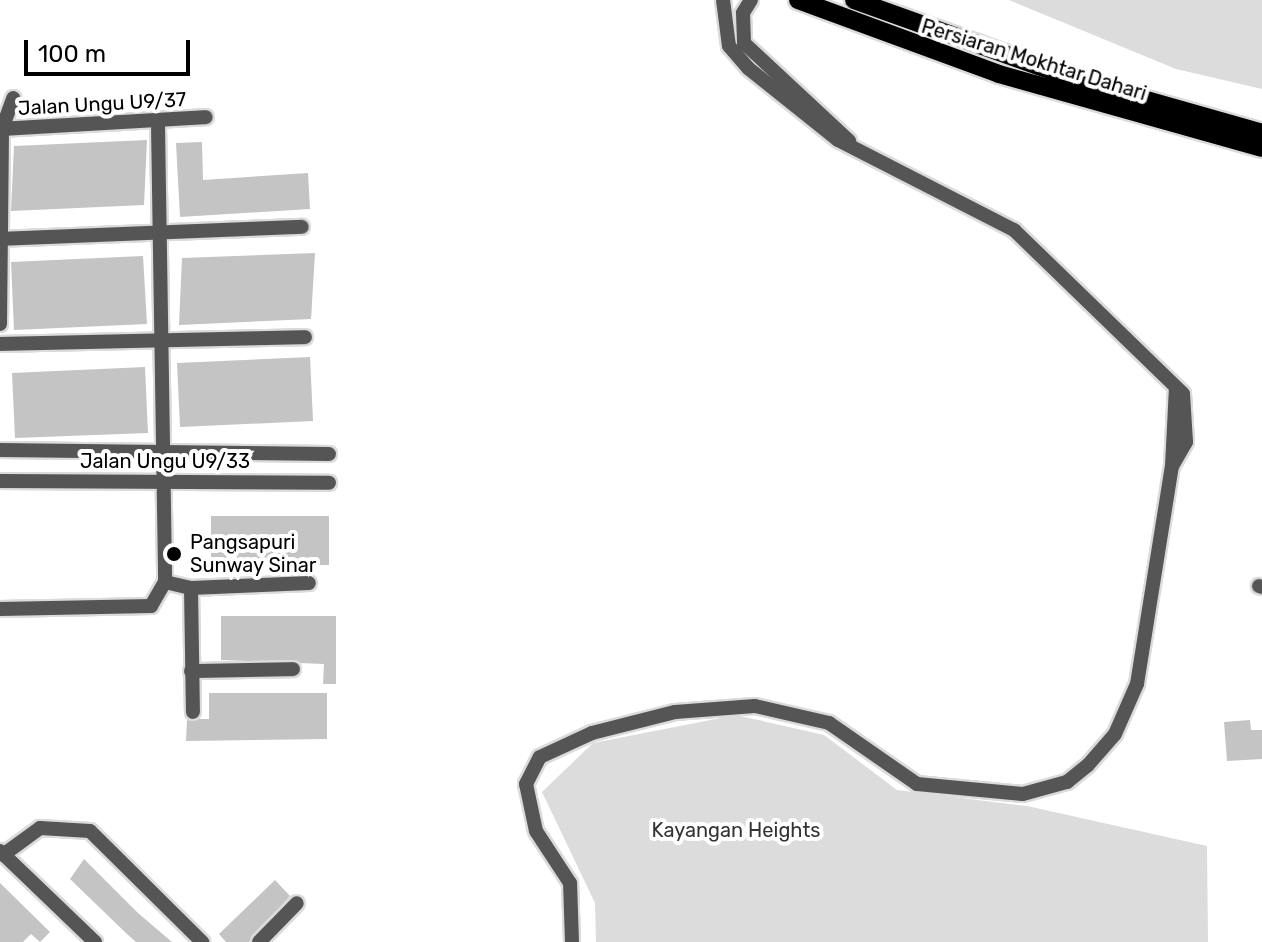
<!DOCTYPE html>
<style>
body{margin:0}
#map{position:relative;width:1262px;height:942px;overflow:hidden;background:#fff;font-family:Rubik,sans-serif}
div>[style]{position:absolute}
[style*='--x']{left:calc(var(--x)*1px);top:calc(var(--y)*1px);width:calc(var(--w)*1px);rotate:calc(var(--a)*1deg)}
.green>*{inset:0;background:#dcdcdc}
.building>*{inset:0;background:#c4c4c4}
.roads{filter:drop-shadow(2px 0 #dbdbdb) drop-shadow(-2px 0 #dbdbdb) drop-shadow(0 2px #dbdbdb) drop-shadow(0 -2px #dbdbdb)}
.minor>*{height:14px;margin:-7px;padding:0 7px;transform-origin:7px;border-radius:7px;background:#555}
.major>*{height:18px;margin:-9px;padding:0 9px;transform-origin:9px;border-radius:9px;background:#000}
.dots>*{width:22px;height:22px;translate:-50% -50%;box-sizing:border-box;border:4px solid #fff;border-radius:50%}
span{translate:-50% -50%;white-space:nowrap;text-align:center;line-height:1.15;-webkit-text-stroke:8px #fff;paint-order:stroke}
.street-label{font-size:20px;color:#000}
.poi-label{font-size:20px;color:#000}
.left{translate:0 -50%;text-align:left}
.park-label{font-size:20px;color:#333}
.scale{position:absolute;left:24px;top:40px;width:166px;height:36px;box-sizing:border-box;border:4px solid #000;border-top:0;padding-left:10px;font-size:24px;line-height:28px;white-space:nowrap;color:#000;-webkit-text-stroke:6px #fff;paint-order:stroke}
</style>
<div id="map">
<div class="green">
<i style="clip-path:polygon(1009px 0,1262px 0,1262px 89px,1176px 69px)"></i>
<i style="clip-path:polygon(736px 715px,824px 735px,897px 790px,1027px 806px,1207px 846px,1208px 942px,596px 942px,595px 903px,542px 792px,593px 743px)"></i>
</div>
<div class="building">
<i style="clip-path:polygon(147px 140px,144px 205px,11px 211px,14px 146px)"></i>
<i style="clip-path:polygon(202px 142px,203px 180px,308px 173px,310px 209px,180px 217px,176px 143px)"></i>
<i style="clip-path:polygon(315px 253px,311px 319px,179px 325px,182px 258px)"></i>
<i style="clip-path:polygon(143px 256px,147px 324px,14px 330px,11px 262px)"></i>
<i style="clip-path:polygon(310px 357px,313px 421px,180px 427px,177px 363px)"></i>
<i style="clip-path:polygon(145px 367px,148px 433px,15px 438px,12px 373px)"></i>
<i style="clip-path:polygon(211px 516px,329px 516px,329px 565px,211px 565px)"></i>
<i style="clip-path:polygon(221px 616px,336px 616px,336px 684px,323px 684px,324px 664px,221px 660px)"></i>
<i style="clip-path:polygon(209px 693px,327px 693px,327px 739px,186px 741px,187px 719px,209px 719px)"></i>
<i style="clip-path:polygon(1250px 720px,1251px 730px,1262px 730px,1262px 759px,1227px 761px,1224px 722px)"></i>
<i style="clip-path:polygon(84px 859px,138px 913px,172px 942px,136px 942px,127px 934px,70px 879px)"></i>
<i style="clip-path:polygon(275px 880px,290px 896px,249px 942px,226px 942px,219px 934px)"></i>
<i style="clip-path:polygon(0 883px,50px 932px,40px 942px,31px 934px,23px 942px,0 942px)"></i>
</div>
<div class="roads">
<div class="minor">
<i style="--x:723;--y:0;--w:46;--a:82.6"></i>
<i style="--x:729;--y:46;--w:29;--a:49"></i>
<i style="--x:748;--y:68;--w:115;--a:38.7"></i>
<i style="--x:838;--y:140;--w:198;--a:27.1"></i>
<i style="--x:1014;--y:230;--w:235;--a:44.1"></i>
<i style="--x:1183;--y:394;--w:48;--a:86.4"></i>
<i style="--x:1186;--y:442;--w:28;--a:120"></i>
<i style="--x:751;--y:0;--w:15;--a:122"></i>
<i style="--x:743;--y:13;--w:30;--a:88"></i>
<i style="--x:744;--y:43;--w:144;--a:43"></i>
<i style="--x:158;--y:125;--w:457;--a:89.1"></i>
<i style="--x:165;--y:582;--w:27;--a:13"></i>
<i style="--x:191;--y:588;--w:124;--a:89.1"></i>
<i style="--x:0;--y:129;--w:206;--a:-3.3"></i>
<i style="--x:0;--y:239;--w:302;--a:-2.3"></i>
<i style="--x:0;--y:324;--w:195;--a:-89.4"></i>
<i style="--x:2;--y:129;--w:33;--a:-70"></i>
<i style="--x:0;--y:344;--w:305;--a:-1.3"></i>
<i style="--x:0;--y:450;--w:329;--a:0.7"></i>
<i style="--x:0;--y:481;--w:329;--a:0.3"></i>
<i style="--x:1259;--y:586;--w:3;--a:18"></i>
<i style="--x:191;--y:588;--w:118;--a:-2.4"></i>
<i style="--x:0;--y:609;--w:151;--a:-1.1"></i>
<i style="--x:151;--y:606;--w:28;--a:-60"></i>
<i style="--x:191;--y:671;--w:102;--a:-1.1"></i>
<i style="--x:0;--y:851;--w:132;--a:43.8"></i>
<i style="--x:3;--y:855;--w:46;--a:-36.1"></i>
<i style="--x:40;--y:828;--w:50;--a:3.4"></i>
<i style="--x:90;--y:831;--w:158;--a:44.7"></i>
<i style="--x:259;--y:942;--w:54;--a:-45.7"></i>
<i style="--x:572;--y:942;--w:59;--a:-91.9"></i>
<i style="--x:570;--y:883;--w:62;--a:-123.2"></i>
<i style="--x:536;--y:831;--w:48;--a:-102"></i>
<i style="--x:526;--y:784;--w:30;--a:-63"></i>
<i style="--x:540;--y:757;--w:57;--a:-24.8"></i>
<i style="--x:592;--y:733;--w:86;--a:-14.2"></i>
<i style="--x:675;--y:712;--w:80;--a:-4.3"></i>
<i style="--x:755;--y:706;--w:76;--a:12.9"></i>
<i style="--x:829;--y:723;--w:107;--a:34.7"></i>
<i style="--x:917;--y:784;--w:106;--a:5.4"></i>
<i style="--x:1023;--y:794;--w:46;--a:-15.3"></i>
<i style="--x:1067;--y:782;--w:27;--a:-39"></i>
<i style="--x:1088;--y:765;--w:41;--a:-48.9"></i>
<i style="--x:1115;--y:734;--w:55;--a:-66.3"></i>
<i style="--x:1137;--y:684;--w:221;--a:-80.9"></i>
<i style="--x:1172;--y:466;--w:78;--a:-87.1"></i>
</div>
<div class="major">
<i style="--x:798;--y:0;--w:214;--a:20.2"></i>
<i style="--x:999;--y:74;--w:273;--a:15.7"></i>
<i style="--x:854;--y:0;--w:240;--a:19.7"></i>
<i style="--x:1080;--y:81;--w:189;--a:15.9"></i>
</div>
</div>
<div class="dots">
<i style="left:174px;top:554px;background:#000"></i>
</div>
<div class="street-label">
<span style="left:1034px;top:60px;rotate:17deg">Persiaran Mokhtar Dahari</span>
<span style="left:102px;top:104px;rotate:-3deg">Jalan Ungu U9/37</span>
<span style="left:165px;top:461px">Jalan Ungu U9/33</span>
</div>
<div class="poi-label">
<span class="left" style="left:190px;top:554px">Pangsapuri<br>Sunway Sinar</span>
</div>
<div class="park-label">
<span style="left:736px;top:830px">Kayangan Heights</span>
</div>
<div class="scale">100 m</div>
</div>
